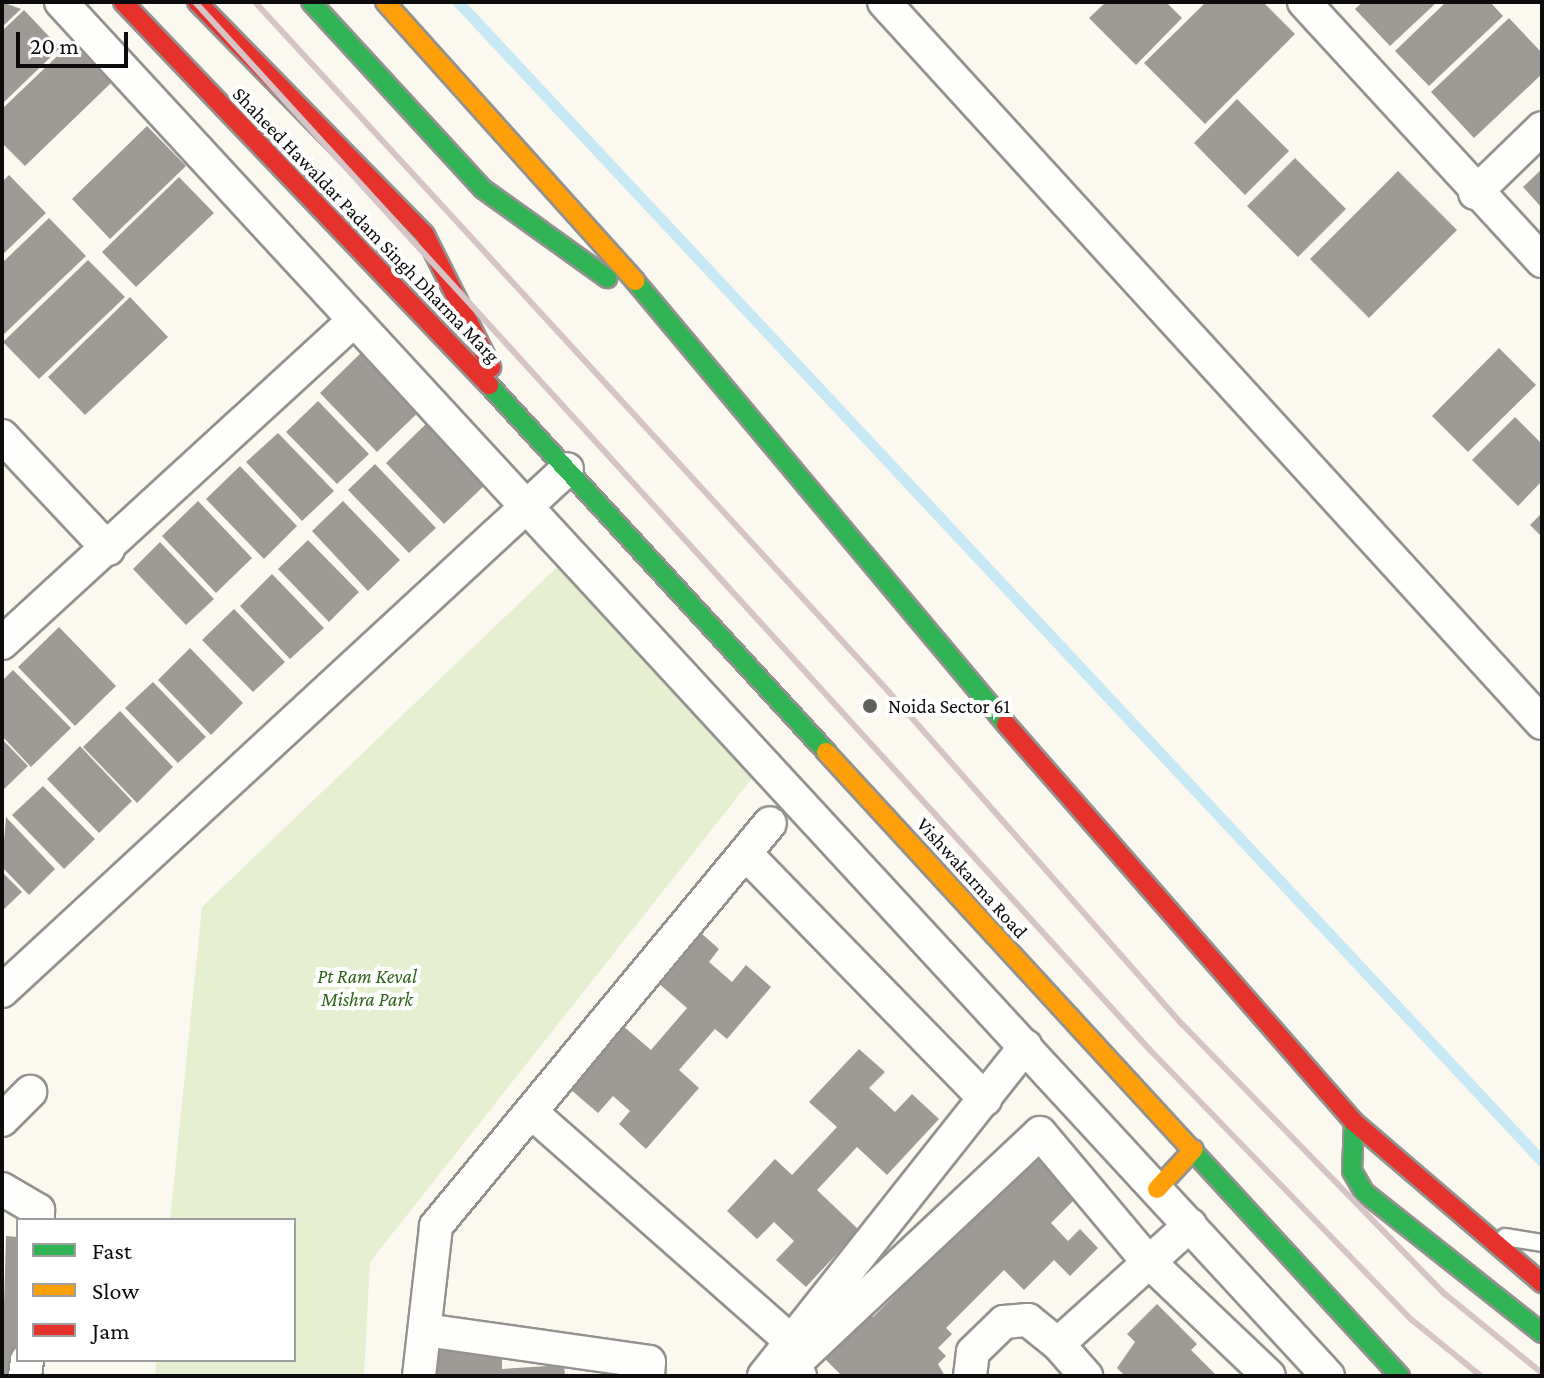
<!DOCTYPE html>
<style>
body{margin:0}
#map{position:relative;width:1544px;height:1378px;overflow:hidden;background:#fbf8f0;font-family:"Crimson Pro",serif}
div>[style]{position:absolute}
[style*='--x']{left:calc(var(--x)*1px);top:calc(var(--y)*1px);width:calc(var(--w)*1px);rotate:calc(var(--a)*1deg)}
.green>*{inset:0;background:#e6f0d0}
.stream>*{height:11px;margin:-5.5px;padding:0 5.5px;transform-origin:5.5px;border-radius:5.5px;background:#c6e9f5}
.building>*{inset:0;background:#9e9a96}
.roads{filter:drop-shadow(2px 0 #94928f) drop-shadow(-2px 0 #94928f) drop-shadow(0 2px #94928f) drop-shadow(0 -2px #94928f)}
.lane>*{height:16px;margin:-8px;padding:0 8px;transform-origin:8px;border-radius:8px;background:#fefefd}
.street>*{height:32px;margin:-16px;padding:0 16px;transform-origin:16px;border-radius:16px;background:#fefefd}
.fast>*{height:18px;margin:-9px;padding:0 9px;transform-origin:9px;border-radius:9px;background:#30b455}
.slow>*{height:18px;margin:-9px;padding:0 9px;transform-origin:9px;border-radius:9px;background:#ff9f0a}
.jam>*{height:18px;margin:-9px;padding:0 9px;transform-origin:9px;border-radius:9px;background:#e5322d}
.rail>*{height:6px;margin:-3px;padding:0 3px;transform-origin:3px;border-radius:3px;background:#d7c4c6}
.dots>*{width:22px;height:22px;translate:-50% -50%;box-sizing:border-box;border:4px solid #fff;border-radius:50%}
span{translate:-50% -50%;white-space:nowrap;text-align:center;line-height:1.15;-webkit-text-stroke:8px #fff;paint-order:stroke}
.street-label{font-size:20px;color:#0c0c0c}
.poi-label{font-size:20px;color:#0c0c0c}
.left{translate:0 -50%;text-align:left}
.park-label{font-size:20px;color:#32641c;font-style:italic}
.frame{position:absolute;inset:0;border:4px solid #0c0c0c;pointer-events:none}
.legend{position:absolute;left:16px;top:1218px;width:280px;height:144px;box-sizing:border-box;background:#fff;border:2px solid #9e9e9e;margin:0;padding:10px 14px;list-style:none;font-size:24px;color:#0c0c0c}
.legend li{display:flex;align-items:center;gap:16px;height:40px}
.legend b{width:40px;border:2px solid #9e9e9e}
.scale{position:absolute;left:16px;top:32px;width:112px;height:36px;box-sizing:border-box;border:4px solid #0c0c0c;border-top:0;padding-left:10px;font-size:24px;line-height:28px;white-space:nowrap;color:#0c0c0c;-webkit-text-stroke:6px #fff;paint-order:stroke}
</style>
<div id="map">
<div class="green">
<i style="clip-path:polygon(558px 566px,754px 776px,370px 1262px,364px 1376px,155px 1376px,156px 1360px,294px 1360px,294px 1220px,170px 1220px,202px 907px)"></i>
</div>
<div class="stream">
<i style="--x:458;--y:2;--w:1587;--a:46.92"></i>
</div>
<div class="building">
<i style="clip-path:polygon(2px 2px,21px 9px,2px 27px)"></i>
<i style="clip-path:polygon(1106px 2px,1166px 2px,1182px 18px,1136px 65px,1089px 18px)"></i>
<i style="clip-path:polygon(1206px 2px,1263px 2px,1295px 34px,1205px 124px,1144px 63px)"></i>
<i style="clip-path:polygon(1363px 2px,1437px 2px,1390px 46px,1355px 9px)"></i>
<i style="clip-path:polygon(1446px 2px,1490px 2px,1503px 16px,1429px 86px,1395px 51px)"></i>
<i style="clip-path:polygon(24px 10px,60px 48px,2px 104px,2px 31px)"></i>
<i style="clip-path:polygon(1509px 18px,1542px 53px,1542px 74px,1474px 138px,1431px 92px)"></i>
<i style="clip-path:polygon(72px 42px,111px 83px,25px 166px,2px 143px,2px 109px)"></i>
<i style="clip-path:polygon(1237px 99px,1289px 151px,1245px 195px,1194px 143px)"></i>
<i style="clip-path:polygon(147px 126px,186px 166px,110px 239px,72px 199px)"></i>
<i style="clip-path:polygon(1295px 158px,1346px 209px,1298px 257px,1247px 206px)"></i>
<i style="clip-path:polygon(1542px 169px,1542px 208px,1523px 187px)"></i>
<i style="clip-path:polygon(1398px 171px,1457px 230px,1369px 318px,1310px 259px)"></i>
<i style="clip-path:polygon(9px 175px,46px 213px,2px 255px,2px 182px)"></i>
<i style="clip-path:polygon(179px 177px,214px 213px,136px 287px,102px 252px)"></i>
<i style="clip-path:polygon(49px 218px,86px 256px,2px 336px,2px 263px)"></i>
<i style="clip-path:polygon(88px 260px,125px 297px,39px 379px,3px 342px)"></i>
<i style="clip-path:polygon(130px 297px,168px 337px,85px 415px,48px 377px)"></i>
<i style="clip-path:polygon(368px 346px,425px 406px,377px 452px,320px 393px)"></i>
<i style="clip-path:polygon(1499px 348px,1536px 385px,1468px 452px,1432px 416px)"></i>
<i style="clip-path:polygon(318px 401px,369px 454px,337px 484px,286px 432px)"></i>
<i style="clip-path:polygon(1515px 417px,1542px 444px,1542px 481px,1518px 506px,1472px 460px)"></i>
<i style="clip-path:polygon(429px 421px,487px 483px,444px 524px,386px 463px)"></i>
<i style="clip-path:polygon(278px 433px,334px 491px,302px 521px,246px 462px)"></i>
<i style="clip-path:polygon(375px 464px,436px 528px,409px 553px,348px 490px)"></i>
<i style="clip-path:polygon(240px 466px,297px 526px,264px 559px,206px 499px)"></i>
<i style="clip-path:polygon(198px 501px,252px 558px,216px 593px,162px 536px)"></i>
<i style="clip-path:polygon(343px 501px,400px 560px,368px 591px,312px 531px)"></i>
<i style="clip-path:polygon(1542px 513px,1542px 537px,1530px 525px)"></i>
<i style="clip-path:polygon(308px 540px,359px 592px,329px 622px,278px 569px)"></i>
<i style="clip-path:polygon(160px 542px,214px 599px,186px 625px,133px 569px)"></i>
<i style="clip-path:polygon(272px 574px,324px 628px,290px 659px,240px 606px)"></i>
<i style="clip-path:polygon(234px 609px,285px 662px,253px 692px,202px 640px)"></i>
<i style="clip-path:polygon(59px 627px,116px 686px,75px 726px,18px 667px)"></i>
<i style="clip-path:polygon(190px 648px,243px 703px,211px 735px,158px 680px)"></i>
<i style="clip-path:polygon(13px 670px,71px 728px,31px 767px,2px 736px,2px 681px)"></i>
<i style="clip-path:polygon(153px 682px,206px 737px,178px 763px,125px 708px)"></i>
<i style="clip-path:polygon(120px 711px,173px 767px,137px 803px,83px 747px)"></i>
<i style="clip-path:polygon(2px 739px,28px 766px,2px 791px)"></i>
<i style="clip-path:polygon(80px 746px,132px 801px,99px 833px,47px 779px)"></i>
<i style="clip-path:polygon(43px 786px,95px 839px,64px 869px,12px 815px)"></i>
<i style="clip-path:polygon(6px 817px,55px 869px,29px 895px,2px 867px)"></i>
<i style="clip-path:polygon(2px 872px,22px 892px,2px 911px)"></i>
<i style="clip-path:polygon(693px 926px,719px 949px,709px 962px,732px 982px,746px 965px,771px 987px,727px 1039px,715px 1029px,679px 1070px,699px 1088px,646px 1149px,619px 1124px,630px 1111px,613px 1096px,598px 1113px,563px 1083px,616px 1020px,651px 1050px,687px 1008px,650px 976px)"></i>
<i style="clip-path:polygon(859px 1049px,885px 1072px,869px 1088px,895px 1112px,912px 1094px,939px 1119px,887px 1175px,857px 1147px,817px 1190px,859px 1230px,806px 1287px,776px 1260px,794px 1241px,774px 1222px,757px 1239px,727px 1211px,775px 1159px,792px 1175px,837px 1127px,809px 1102px)"></i>
<i style="clip-path:polygon(1031px 1149px,1078px 1196px,1051px 1223px,1068px 1241px,1080px 1229px,1098px 1248px,1070px 1276px,1054px 1260px,1024px 1290px,1004px 1270px,946px 1328px,952px 1334px,938px 1348px,946px 1356px,938px 1364px,945px 1376px,842px 1376px,819px 1353px,864px 1308px,873px 1317px,898px 1292px,892px 1287px)"></i>
<i style="clip-path:polygon(6px 1236px,18px 1237px,19px 1376px,2px 1376px)"></i>
<i style="clip-path:polygon(1157px 1304px,1197px 1344px,1191px 1350px,1217px 1376px,1125px 1376px,1117px 1368px,1135px 1342px,1127px 1334px)"></i>
<i style="clip-path:polygon(502px 1347px,502px 1369px,564px 1365px,565px 1376px,431px 1376px,430px 1350px)"></i>
</div>
<div class="roads">
<div class="lane">
<i style="--x:1505;--y:1237;--w:37;--a:9"></i>
</div>
<div class="street">
<i style="--x:61;--y:2;--w:1869;--a:47.32"></i>
<i style="--x:884;--y:2;--w:976;--a:47.62"></i>
<i style="--x:1304;--y:2;--w:352;--a:47.4"></i>
<i style="--x:1475;--y:193;--w:93;--a:-44.1"></i>
<i style="--x:2;--y:436;--w:155;--a:46.8"></i>
<i style="--x:2;--y:643;--w:478;--a:-42.5"></i>
<i style="--x:745;--y:853;--w:344;--a:45.7"></i>
<i style="--x:2;--y:991;--w:769;--a:-42.73"></i>
<i style="--x:531;--y:1112;--w:348;--a:41.4"></i>
<i style="--x:2;--y:1120;--w:40;--a:-45"></i>
<i style="--x:2;--y:1189;--w:42;--a:30.3"></i>
<i style="--x:38;--y:1210;--w:10;--a:90"></i>
<i style="--x:425;--y:1330;--w:226;--a:8.1"></i>
<i style="--x:649;--y:1362;--w:14;--a:94"></i>
<i style="--x:1058;--y:1344;--w:43;--a:48.8"></i>
<i style="--x:25;--y:1376;--w:16;--a:-83"></i>
<i style="--x:419;--y:1376;--w:151;--a:-83.5"></i>
<i style="--x:436;--y:1226;--w:523;--a:-50.35"></i>
<i style="--x:764;--y:1376;--w:421;--a:-51.6"></i>
<i style="--x:800;--y:1376;--w:13;--a:-129"></i>
<i style="--x:792;--y:1366;--w:340;--a:-43.2"></i>
<i style="--x:1040;--y:1133;--w:163;--a:50"></i>
<i style="--x:1145;--y:1258;--w:171;--a:43.6"></i>
<i style="--x:970;--y:1376;--w:24;--a:-83"></i>
<i style="--x:973;--y:1352;--w:43;--a:-44.1"></i>
<i style="--x:1004;--y:1322;--w:24;--a:-5"></i>
<i style="--x:1028;--y:1320;--w:38;--a:39"></i>
<i style="--x:1058;--y:1344;--w:178;--a:-42"></i>
</div>
<div class="fast">
<i style="--x:311;--y:2;--w:254;--a:47.4"></i>
<i style="--x:483;--y:189;--w:153;--a:35.7"></i>
<i style="--x:635;--y:281;--w:578;--a:50.05"></i>
<i style="--x:489;--y:385;--w:498;--a:47.4"></i>
<i style="--x:1354;--y:1122;--w:49;--a:92.3"></i>
<i style="--x:1352;--y:1171;--w:24;--a:60"></i>
<i style="--x:1364;--y:1192;--w:227;--a:38.4"></i>
<i style="--x:1191;--y:1149;--w:309;--a:47.4"></i>
</div>
<div class="slow">
<i style="--x:385;--y:2;--w:375;--a:48.1"></i>
<i style="--x:826;--y:752;--w:539;--a:47.4"></i>
<i style="--x:1157;--y:1189;--w:54;--a:-47.2"></i>
</div>
<div class="jam">
<i style="--x:123;--y:2;--w:530;--a:46.3"></i>
<i style="--x:197;--y:2;--w:326;--a:45.6"></i>
<i style="--x:425;--y:235;--w:148;--a:63.4"></i>
<i style="--x:1006;--y:724;--w:529;--a:48.83"></i>
<i style="--x:1354;--y:1122;--w:248;--a:40.6"></i>
</div>
</div>
<div class="rail">
<i style="--x:195;--y:2;--w:1418;--a:47.66"></i>
<i style="--x:1150;--y:1050;--w:376;--a:45.9"></i>
<i style="--x:1412;--y:1320;--w:89;--a:39.1"></i>
<i style="--x:255;--y:2;--w:937;--a:47.42"></i>
<i style="--x:889;--y:692;--w:444;--a:48.6"></i>
<i style="--x:1183;--y:1025;--w:376;--a:45.8"></i>
<i style="--x:1445;--y:1294;--w:125;--a:39.2"></i>
</div>
<div class="dots">
<i style="left:870px;top:706px;background:#605f5c"></i>
</div>
<div class="street-label">
<span style="left:366px;top:225px;rotate:46deg">Shaheed Hawaldar Padam Singh Dharma Marg</span>
<span style="left:972px;top:878px;rotate:48deg">Vishwakarma Road</span>
</div>
<div class="poi-label">
<span class="left" style="left:888px;top:706px">Noida Sector 61</span>
</div>
<div class="park-label">
<span style="left:367px;top:988px">Pt Ram Keval<br>Mishra Park</span>
</div>
<div class="frame"></div>
<ul class="legend">
<li><b style="height:10px;background:#30b455"></b>Fast</li>
<li><b style="height:10px;background:#ff9f0a"></b>Slow</li>
<li><b style="height:10px;background:#e5322d"></b>Jam</li>
</ul>
<div class="scale">20 m</div>
</div>
